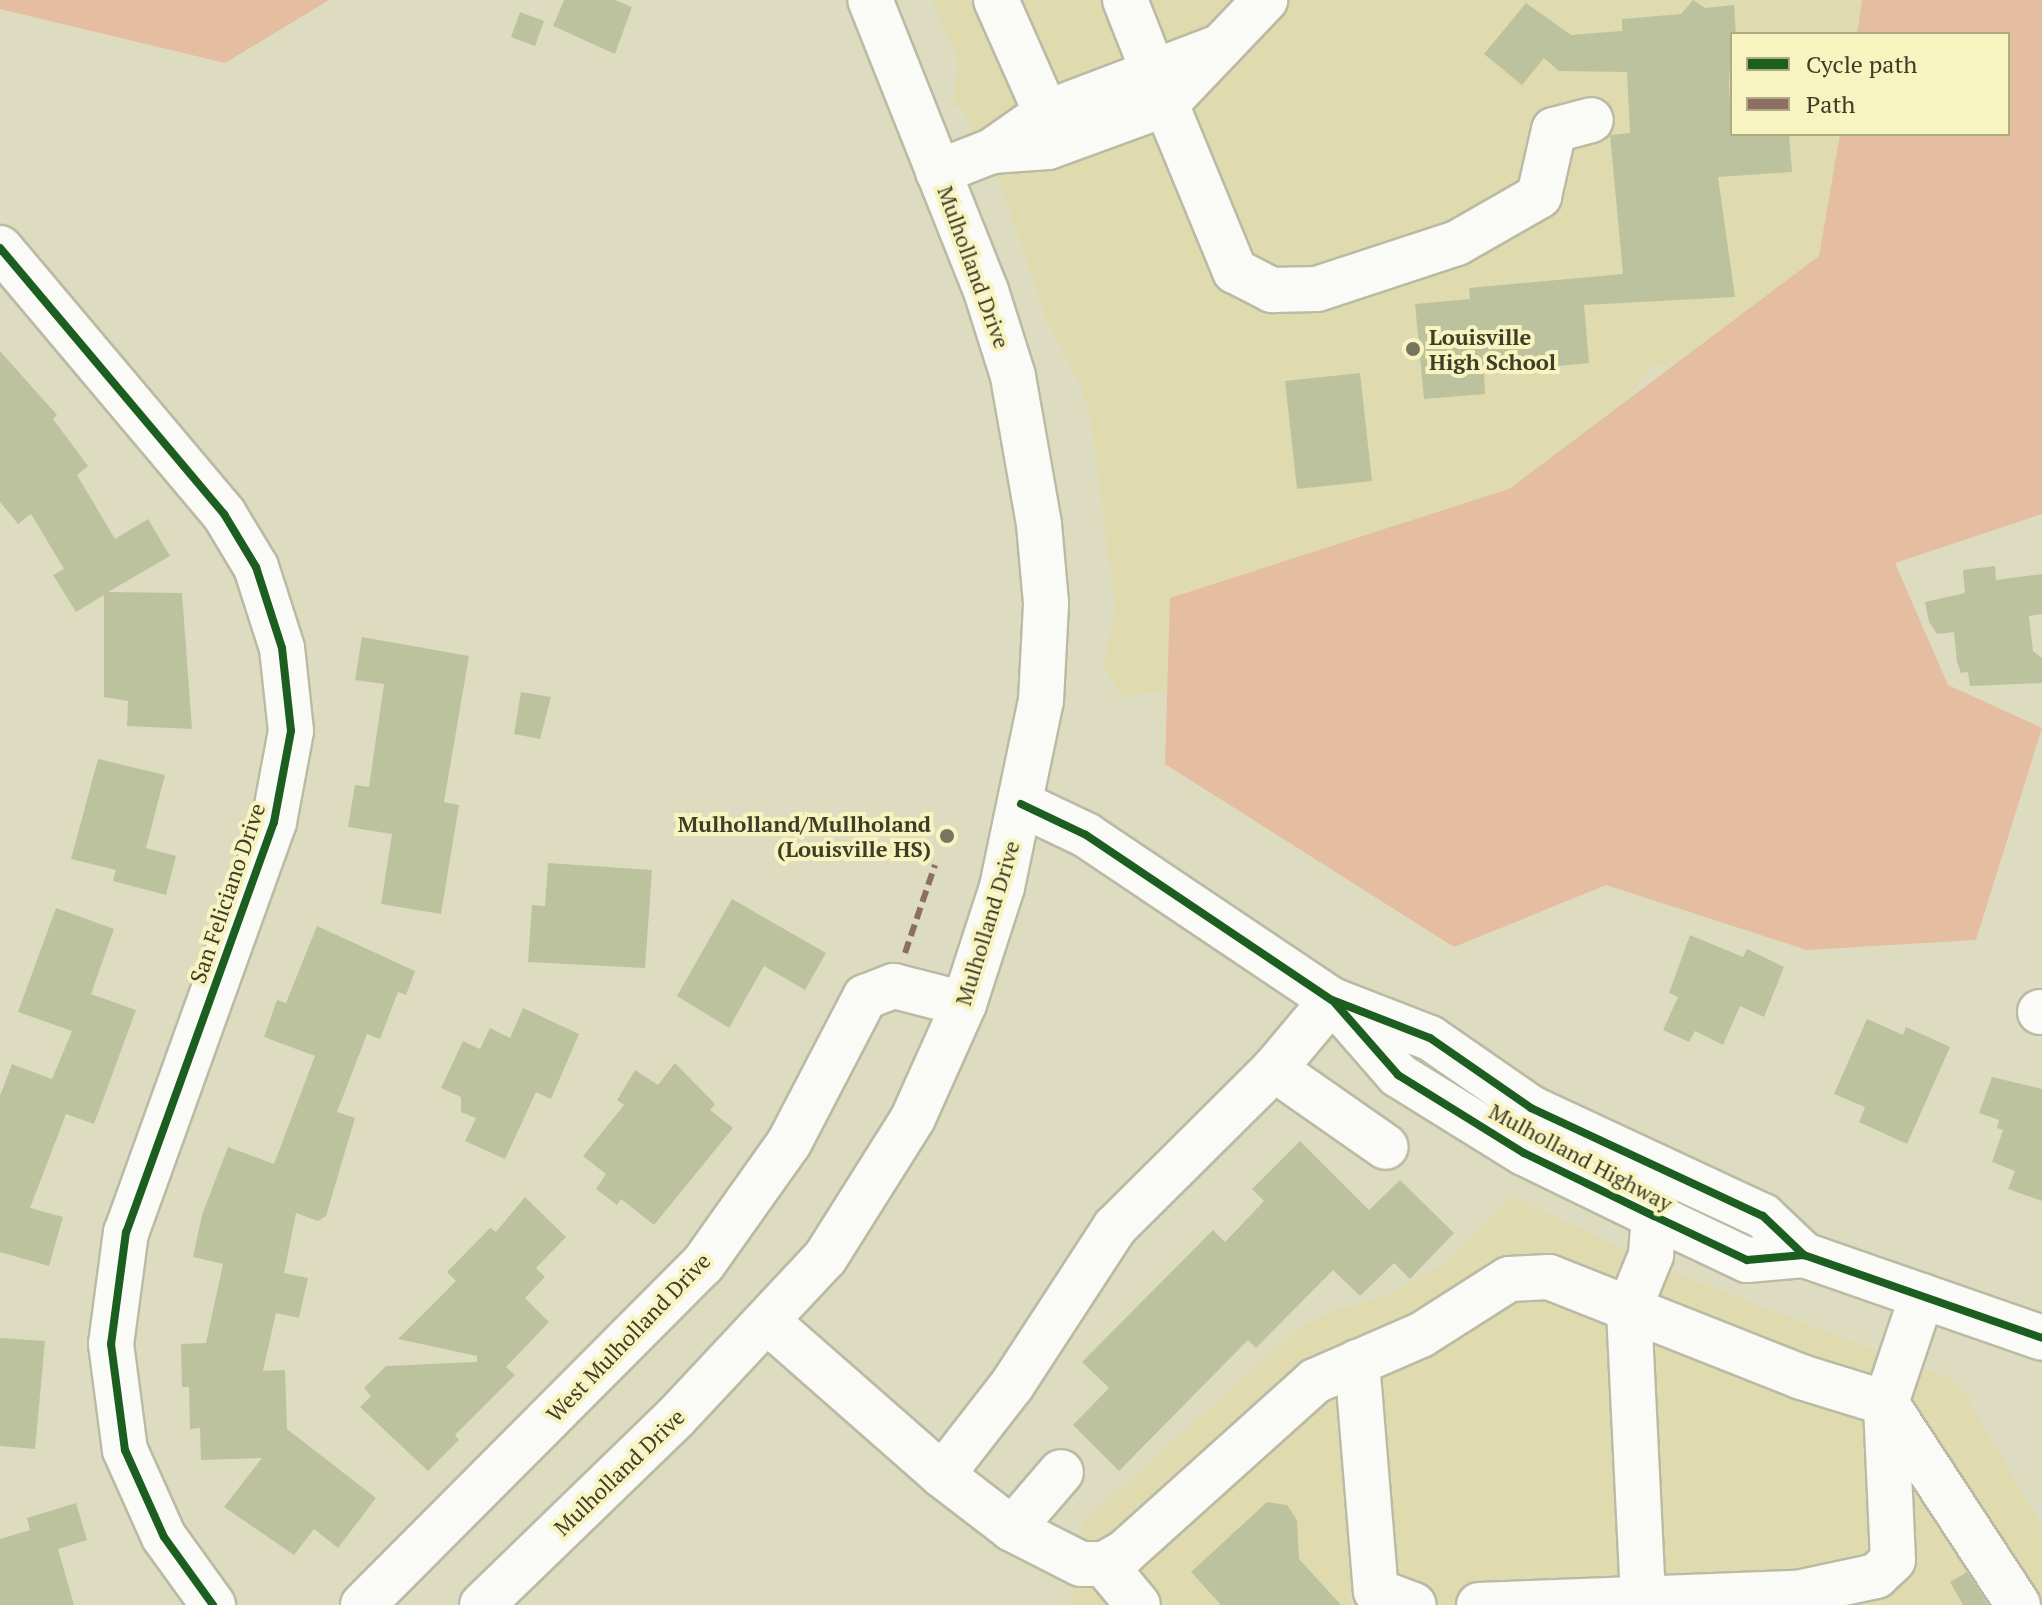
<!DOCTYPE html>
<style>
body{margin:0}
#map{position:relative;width:2042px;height:1605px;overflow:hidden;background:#dedcc0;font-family:"PT Serif",serif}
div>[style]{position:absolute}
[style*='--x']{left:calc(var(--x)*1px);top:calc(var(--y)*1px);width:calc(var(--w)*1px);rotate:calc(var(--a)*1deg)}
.built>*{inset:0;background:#dfdbae}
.green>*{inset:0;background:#e5bda1}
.building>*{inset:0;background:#bcc29e}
.roads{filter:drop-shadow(2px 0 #bbbaa4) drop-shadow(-2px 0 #bbbaa4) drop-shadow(0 2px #bbbaa4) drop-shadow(0 -2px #bbbaa4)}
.minor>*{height:44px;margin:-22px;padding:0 22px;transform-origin:22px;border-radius:22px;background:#fafaf6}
.major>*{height:44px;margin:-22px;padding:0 22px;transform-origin:22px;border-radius:22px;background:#fafaf6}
.quiet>*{height:6px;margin-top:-3px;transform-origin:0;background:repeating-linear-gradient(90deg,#8d6e63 0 12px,transparent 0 18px)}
.cycleway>*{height:8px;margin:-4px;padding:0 4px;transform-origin:4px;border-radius:4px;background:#1b5e20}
.dots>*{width:22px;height:22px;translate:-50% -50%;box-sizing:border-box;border:4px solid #f8f4c0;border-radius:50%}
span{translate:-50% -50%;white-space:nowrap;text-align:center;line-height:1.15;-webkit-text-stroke:8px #f8f4c0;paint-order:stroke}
.street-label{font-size:22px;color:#3e3d28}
.poi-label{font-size:22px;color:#3e3d28;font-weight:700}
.left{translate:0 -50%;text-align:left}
.right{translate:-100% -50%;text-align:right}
.legend{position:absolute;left:1730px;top:32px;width:280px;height:104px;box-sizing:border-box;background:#f8f4c0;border:2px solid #aeab83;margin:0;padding:10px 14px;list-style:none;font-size:24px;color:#3e3d28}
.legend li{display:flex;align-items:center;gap:16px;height:40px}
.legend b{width:40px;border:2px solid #aeab83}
</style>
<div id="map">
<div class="built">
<i style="clip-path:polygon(932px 0,2042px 0,2042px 35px,1732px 34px,1732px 134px,1961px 134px,1789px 345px,1652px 366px,1447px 656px,1124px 696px,1104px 669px,1115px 607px,1091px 419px,1082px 389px,1047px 320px,1002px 189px,962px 109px,953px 106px,958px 60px)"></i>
<i style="clip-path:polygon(1511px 1196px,1672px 1272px,1958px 1382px,2042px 1527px,2042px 1605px,1069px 1605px,1082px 1523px,1296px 1330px,1332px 1311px,1383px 1297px,1445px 1263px)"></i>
</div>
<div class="green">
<i style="clip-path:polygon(0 0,329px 0,225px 63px,0 9px)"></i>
<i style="clip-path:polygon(1862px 0,2042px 0,2042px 514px,1895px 563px,1948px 685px,2042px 728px,1976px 940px,1807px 950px,1606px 885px,1454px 947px,1165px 764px,1170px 598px,1509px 489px,1819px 256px,1840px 134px,2008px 134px,2008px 34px,1857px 34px)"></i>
</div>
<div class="building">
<i style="clip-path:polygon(564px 0,615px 0,632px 7px,615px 54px,553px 26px)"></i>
<i style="clip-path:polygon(1693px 0,1705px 8px,1734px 5px,1736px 34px,1732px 34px,1729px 84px,1732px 134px,1789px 134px,1792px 172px,1718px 177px,1735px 297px,1584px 305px,1589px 363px,1484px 373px,1485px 394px,1424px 399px,1415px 304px,1470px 299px,1469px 288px,1623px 274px,1610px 135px,1630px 133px,1627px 72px,1559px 71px,1544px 58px,1522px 85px,1484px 54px,1526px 3px,1571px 35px,1622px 31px,1622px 19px,1681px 14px)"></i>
<i style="clip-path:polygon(520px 12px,544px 21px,535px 46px,511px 37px)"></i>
<i style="clip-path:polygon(0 351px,57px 415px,53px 419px,88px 466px,77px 475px,115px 539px,148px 519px,170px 556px,108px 592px,182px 593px,192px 729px,127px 726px,128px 701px,104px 697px,104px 595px,76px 612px,53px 575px,64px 569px,31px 514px,18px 524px,0 502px)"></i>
<i style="clip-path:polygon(1360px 373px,1372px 481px,1297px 489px,1285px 381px)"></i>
<i style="clip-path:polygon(1995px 566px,1996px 580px,2042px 574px,2042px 614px,2029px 616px,2033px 651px,2042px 658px,2042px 683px,1970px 686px,1968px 672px,1961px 673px,1957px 662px,1954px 632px,1937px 634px,1929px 622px,1925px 602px,1965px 593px,1963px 570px)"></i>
<i style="clip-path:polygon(362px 637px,469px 656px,444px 802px,459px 805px,441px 914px,381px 904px,392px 834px,348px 827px,355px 785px,369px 787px,384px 684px,355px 680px)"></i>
<i style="clip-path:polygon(521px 692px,551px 697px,540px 739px,514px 734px)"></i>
<i style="clip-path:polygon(98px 759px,165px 775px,146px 848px,176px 856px,166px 895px,113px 881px,116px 870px,71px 859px)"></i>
<i style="clip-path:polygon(548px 863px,652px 870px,645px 968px,528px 962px,532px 905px,545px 906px)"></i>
<i style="clip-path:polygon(732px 899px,826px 953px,805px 990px,764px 966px,729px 1028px,677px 996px)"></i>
<i style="clip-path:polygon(56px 908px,114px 929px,91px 994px,136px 1010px,94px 1124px,66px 1114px,30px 1208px,63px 1217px,49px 1266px,0 1252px,0 1096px,12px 1064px,52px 1079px,72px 1031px,18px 1012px)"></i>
<i style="clip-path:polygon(317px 926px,415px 971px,406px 995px,398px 992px,380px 1039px,367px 1034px,337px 1112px,355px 1118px,326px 1216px,318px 1221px,296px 1213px,284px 1273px,308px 1278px,299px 1318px,276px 1313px,263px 1371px,285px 1370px,287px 1429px,376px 1498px,338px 1548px,314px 1529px,294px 1555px,224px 1507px,262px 1458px,201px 1460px,200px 1428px,190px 1429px,189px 1387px,182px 1387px,181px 1344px,206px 1343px,223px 1264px,193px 1257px,202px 1215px,228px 1147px,274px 1164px,315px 1056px,264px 1037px,277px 1000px,286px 1003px)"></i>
<i style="clip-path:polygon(1690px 935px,1743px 957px,1747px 949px,1784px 967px,1764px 1017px,1740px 1006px,1723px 1045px,1695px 1031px,1689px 1042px,1663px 1030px,1678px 997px,1669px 993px)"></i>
<i style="clip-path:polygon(523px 1008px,579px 1034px,551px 1099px,536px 1092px,505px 1159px,465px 1141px,476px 1118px,461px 1112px,461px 1097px,441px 1088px,463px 1041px,480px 1049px,490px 1028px,510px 1038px)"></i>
<i style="clip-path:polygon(1867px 1019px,1903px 1035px,1906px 1027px,1950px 1047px,1907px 1144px,1859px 1122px,1865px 1107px,1834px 1094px)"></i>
<i style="clip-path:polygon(675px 1063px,715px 1104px,710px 1110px,733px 1128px,654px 1225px,621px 1199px,617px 1205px,596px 1189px,606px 1174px,583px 1156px,624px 1105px,617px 1100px,635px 1070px,658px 1085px)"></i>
<i style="clip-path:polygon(1992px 1077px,2042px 1089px,2042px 1201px,2008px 1189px,2015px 1171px,1992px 1162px,2003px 1130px,1997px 1128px,1999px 1120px,1979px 1113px)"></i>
<i style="clip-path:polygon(1300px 1141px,1369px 1210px,1400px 1180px,1454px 1233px,1410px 1279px,1394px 1263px,1360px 1296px,1333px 1270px,1256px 1348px,1248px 1340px,1119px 1471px,1073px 1425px,1109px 1388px,1082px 1362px,1213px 1230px,1225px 1242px,1264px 1201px,1252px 1189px)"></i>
<i style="clip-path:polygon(525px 1197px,566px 1237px,536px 1268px,545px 1277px,525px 1298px,549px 1322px,506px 1367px,515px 1375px,455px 1435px,459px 1440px,428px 1471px,360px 1407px,371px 1396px,364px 1388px,386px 1366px,477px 1362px,477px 1356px,398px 1339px,456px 1281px,447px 1272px,490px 1228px,496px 1232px)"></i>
<i style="clip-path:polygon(0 1338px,45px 1341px,35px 1449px,0 1446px)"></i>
<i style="clip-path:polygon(1267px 1502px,1287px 1505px,1297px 1520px,1299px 1559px,1341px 1605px,1221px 1605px,1191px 1572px)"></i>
<i style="clip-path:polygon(76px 1503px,87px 1540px,58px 1549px,74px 1605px,0 1605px,0 1539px,30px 1530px,27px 1518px)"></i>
<i style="clip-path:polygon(1967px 1572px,1988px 1605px,1963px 1605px,1950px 1582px)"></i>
</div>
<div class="roads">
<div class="minor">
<i style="--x:996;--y:0;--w:124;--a:66.1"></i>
<i style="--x:1046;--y:113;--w:28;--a:86"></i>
<i style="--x:1125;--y:0;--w:112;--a:68.5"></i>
<i style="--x:1166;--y:104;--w:144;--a:-46.4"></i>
<i style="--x:992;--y:151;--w:56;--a:-4.1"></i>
<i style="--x:1048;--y:147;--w:126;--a:-20"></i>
<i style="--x:1166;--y:104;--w:181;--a:67.6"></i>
<i style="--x:1235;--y:271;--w:42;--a:27.2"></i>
<i style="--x:1272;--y:290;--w:45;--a:-1.3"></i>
<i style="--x:1317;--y:289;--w:147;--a:-18.2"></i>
<i style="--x:1457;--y:243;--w:95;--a:-29.8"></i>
<i style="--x:1539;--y:196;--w:68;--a:-77.2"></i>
<i style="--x:1554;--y:130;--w:38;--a:-15"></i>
<i style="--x:938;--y:172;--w:58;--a:-21.3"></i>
<i style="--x:992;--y:151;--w:66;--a:-35.1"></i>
<i style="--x:1046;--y:113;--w:187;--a:-20.9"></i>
<i style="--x:0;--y:248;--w:348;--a:49.9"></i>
<i style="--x:224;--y:514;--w:62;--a:58.9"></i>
<i style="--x:256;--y:567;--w:85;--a:72.2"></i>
<i style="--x:282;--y:648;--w:83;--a:83.8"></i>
<i style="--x:291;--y:731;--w:93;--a:100.6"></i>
<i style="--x:274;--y:822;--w:436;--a:109.8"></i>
<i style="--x:126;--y:1232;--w:113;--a:97.6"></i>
<i style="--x:111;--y:1344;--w:107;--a:82.5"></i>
<i style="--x:125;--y:1450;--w:95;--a:65.9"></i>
<i style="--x:164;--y:1537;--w:84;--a:54.2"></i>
<i style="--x:2040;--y:1012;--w:2;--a:0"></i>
<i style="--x:1274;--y:1069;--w:136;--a:34.9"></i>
<i style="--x:768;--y:1322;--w:232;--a:41.3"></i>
<i style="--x:942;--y:1475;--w:88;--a:37.6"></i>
<i style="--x:1012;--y:1529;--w:77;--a:26.9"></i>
<i style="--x:1081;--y:1564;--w:23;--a:0"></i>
<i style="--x:1104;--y:1564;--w:23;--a:-29"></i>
<i style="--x:1124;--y:1553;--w:257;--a:-42"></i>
<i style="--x:1315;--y:1381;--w:116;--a:-23.5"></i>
<i style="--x:1421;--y:1335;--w:104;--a:-32.5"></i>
<i style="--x:1509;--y:1279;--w:40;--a:-2.9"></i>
<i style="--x:1549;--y:1277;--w:271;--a:21.6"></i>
<i style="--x:1801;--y:1377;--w:89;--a:17"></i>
<i style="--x:1886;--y:1403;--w:241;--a:56.8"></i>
<i style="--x:1357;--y:1362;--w:230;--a:85.3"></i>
<i style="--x:1376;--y:1591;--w:40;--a:20.2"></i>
<i style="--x:942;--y:1475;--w:114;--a:-52.1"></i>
<i style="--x:1012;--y:1385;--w:189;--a:-56.9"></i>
<i style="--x:1115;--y:1227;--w:224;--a:-44.8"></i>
<i style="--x:1274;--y:1069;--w:90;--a:-50"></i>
<i style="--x:1012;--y:1529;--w:75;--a:-49.3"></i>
<i style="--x:1104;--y:1564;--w:53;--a:50.3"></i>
<i style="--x:1643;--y:1597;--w:288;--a:-92.8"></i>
<i style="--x:1629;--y:1309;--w:58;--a:-67.8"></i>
<i style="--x:1651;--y:1255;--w:39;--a:-86"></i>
<i style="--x:363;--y:1605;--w:482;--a:-45.1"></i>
<i style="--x:703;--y:1264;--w:148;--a:-54.6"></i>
<i style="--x:789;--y:1143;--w:165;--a:-62.5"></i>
<i style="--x:865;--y:997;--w:31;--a:-21"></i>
<i style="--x:894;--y:986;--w:72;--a:14.4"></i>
<i style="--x:1479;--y:1605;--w:318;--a:-2.2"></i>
<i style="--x:1797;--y:1593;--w:81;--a:-12.1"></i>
<i style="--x:1876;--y:1576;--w:23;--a:-43"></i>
<i style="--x:1893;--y:1560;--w:157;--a:-92.6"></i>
<i style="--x:1886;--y:1403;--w:113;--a:-71.4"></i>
</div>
<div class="major">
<i style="--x:1021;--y:804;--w:72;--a:25.5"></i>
<i style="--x:1086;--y:835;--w:296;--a:33.9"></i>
<i style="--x:1332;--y:1000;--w:105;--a:21.2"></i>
<i style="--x:1430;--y:1038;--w:123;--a:34.7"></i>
<i style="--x:1531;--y:1108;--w:256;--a:25"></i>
<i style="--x:1763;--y:1216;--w:57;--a:43.6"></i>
<i style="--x:1337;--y:1005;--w:93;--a:48.9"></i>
<i style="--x:1398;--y:1075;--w:148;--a:31.8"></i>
<i style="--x:1524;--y:1153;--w:144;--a:25.9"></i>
<i style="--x:1654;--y:1216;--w:103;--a:25.3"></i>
<i style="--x:1747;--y:1260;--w:57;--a:-5"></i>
<i style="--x:1804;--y:1255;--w:252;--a:19.2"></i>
<i style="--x:482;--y:1605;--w:270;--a:-44.1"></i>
<i style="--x:676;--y:1417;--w:218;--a:-46.9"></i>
<i style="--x:825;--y:1258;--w:165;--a:-57.8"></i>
<i style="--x:913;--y:1118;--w:125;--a:-65.9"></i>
<i style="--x:964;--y:1004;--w:123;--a:-72"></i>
<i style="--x:1002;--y:887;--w:191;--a:-78.2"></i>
<i style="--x:1041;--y:700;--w:97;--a:-87"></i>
<i style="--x:1046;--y:603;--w:79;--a:-95.1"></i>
<i style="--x:1039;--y:524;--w:150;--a:-100"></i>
<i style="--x:1013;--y:376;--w:89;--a:-107.6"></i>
<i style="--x:986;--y:291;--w:313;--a:-111.7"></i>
</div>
</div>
<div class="quiet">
<i style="--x:905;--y:953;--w:93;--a:-71.2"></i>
</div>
<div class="cycleway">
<i style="--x:0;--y:248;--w:348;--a:49.9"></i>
<i style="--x:224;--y:514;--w:62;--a:58.9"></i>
<i style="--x:256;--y:567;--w:85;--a:72.2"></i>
<i style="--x:282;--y:648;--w:83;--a:83.8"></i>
<i style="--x:291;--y:731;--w:93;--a:100.6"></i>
<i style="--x:274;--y:822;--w:436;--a:109.8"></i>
<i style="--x:126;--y:1232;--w:113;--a:97.6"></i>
<i style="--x:111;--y:1344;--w:107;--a:82.5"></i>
<i style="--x:125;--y:1450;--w:95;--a:65.9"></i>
<i style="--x:164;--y:1537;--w:84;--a:54.2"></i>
<i style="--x:1021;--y:804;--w:72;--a:25.5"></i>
<i style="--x:1086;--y:835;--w:296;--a:33.9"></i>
<i style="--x:1332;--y:1000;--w:105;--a:21.2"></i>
<i style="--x:1430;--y:1038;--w:123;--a:34.7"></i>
<i style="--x:1531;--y:1108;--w:256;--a:25"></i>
<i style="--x:1763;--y:1216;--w:57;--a:43.6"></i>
<i style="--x:1335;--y:1003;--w:96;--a:48.8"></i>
<i style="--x:1398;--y:1075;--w:148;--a:31.8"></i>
<i style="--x:1524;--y:1153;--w:144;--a:25.9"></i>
<i style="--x:1654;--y:1216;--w:103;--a:25.3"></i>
<i style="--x:1747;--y:1260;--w:57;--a:-5"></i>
<i style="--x:1804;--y:1255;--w:252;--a:19.2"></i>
</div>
<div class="dots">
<i style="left:1413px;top:349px;background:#76755d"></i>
<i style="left:947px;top:836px;background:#76755d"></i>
</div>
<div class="street-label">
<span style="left:974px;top:267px;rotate:70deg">Mulholland Drive</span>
<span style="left:227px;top:893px;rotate:-71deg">San Feliciano Drive</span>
<span style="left:987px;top:923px;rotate:-73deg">Mulholland Drive</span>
<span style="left:1581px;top:1157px;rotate:28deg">Mulholland Highway</span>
<span style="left:628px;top:1337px;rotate:-46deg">West Mulholland Drive</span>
<span style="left:619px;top:1472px;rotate:-44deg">Mulholland Drive</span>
</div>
<div class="poi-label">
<span class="left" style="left:1429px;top:349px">Louisville<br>High School</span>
<span class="right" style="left:931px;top:836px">Mulholland/Mullholand<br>(Louisville HS)</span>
</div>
<ul class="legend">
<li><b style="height:10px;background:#1b5e20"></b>Cycle path</li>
<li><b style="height:10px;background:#8d6e63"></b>Path</li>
</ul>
</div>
